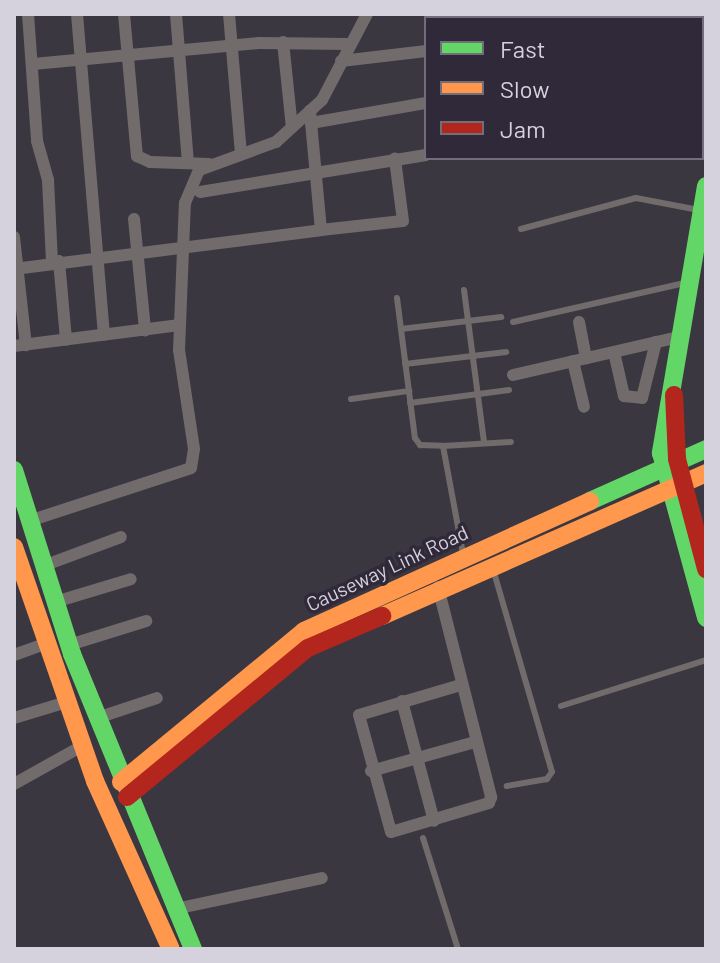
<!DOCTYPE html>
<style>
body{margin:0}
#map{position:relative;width:720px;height:963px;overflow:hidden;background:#3b3740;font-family:Barlow,sans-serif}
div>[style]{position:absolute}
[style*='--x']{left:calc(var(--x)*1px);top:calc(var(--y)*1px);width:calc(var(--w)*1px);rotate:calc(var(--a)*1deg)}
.lane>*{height:6px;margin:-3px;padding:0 3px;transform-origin:3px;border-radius:3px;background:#716b6c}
.street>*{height:12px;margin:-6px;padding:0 6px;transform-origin:6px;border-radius:6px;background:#716b6c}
.fast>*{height:18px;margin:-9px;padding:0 9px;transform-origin:9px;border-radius:9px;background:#63d668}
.slow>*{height:18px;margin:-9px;padding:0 9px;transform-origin:9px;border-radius:9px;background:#ff974d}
.jam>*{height:18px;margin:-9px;padding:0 9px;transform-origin:9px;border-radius:9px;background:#b3261e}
span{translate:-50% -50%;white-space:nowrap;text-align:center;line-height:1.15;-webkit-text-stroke:7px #30293a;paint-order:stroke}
.street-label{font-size:20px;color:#d6d2dd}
.frame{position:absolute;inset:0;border:16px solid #d6d2dd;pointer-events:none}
.legend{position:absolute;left:424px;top:16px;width:280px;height:144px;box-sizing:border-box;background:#30293a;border:2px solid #726d7b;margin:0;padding:10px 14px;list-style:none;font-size:24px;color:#d6d2dd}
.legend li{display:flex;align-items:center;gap:16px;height:40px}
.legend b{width:40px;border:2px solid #726d7b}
</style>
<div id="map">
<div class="lane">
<i style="--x:521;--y:229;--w:119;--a:-15.1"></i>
<i style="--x:636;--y:198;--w:64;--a:10.8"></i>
<i style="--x:464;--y:290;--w:153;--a:82.5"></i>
<i style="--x:397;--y:298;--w:141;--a:82.7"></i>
<i style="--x:415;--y:438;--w:9;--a:54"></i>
<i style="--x:420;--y:445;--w:23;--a:2"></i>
<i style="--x:443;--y:446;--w:110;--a:79.5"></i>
<i style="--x:513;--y:322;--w:176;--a:-12.8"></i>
<i style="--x:401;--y:329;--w:101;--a:-6.8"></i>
<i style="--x:405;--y:364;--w:102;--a:-6.8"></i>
<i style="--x:351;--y:399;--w:59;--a:-7.9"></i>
<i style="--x:410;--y:403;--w:100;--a:-7.5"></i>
<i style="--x:443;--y:446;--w:68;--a:-3.4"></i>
<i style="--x:493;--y:569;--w:211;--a:73.8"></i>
<i style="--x:552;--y:772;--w:9;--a:126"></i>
<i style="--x:547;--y:779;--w:41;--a:170.1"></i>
<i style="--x:561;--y:706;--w:152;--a:-17.6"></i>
<i style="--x:423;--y:838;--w:116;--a:72.5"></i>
</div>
<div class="street">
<i style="--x:28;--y:14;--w:127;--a:85.9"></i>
<i style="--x:37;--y:141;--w:41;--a:74.2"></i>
<i style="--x:48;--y:180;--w:82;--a:87.2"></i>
<i style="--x:77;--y:14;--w:322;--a:85.2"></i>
<i style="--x:124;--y:14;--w:143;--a:84.8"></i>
<i style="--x:137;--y:156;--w:14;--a:25"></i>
<i style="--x:150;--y:162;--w:59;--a:1.9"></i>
<i style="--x:176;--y:14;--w:149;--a:85.4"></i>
<i style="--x:229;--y:14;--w:140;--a:85.1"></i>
<i style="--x:602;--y:14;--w:4;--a:76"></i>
<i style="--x:543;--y:17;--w:1;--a:90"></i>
<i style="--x:283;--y:42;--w:85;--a:84"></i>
<i style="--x:702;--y:44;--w:4;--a:-14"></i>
<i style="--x:341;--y:61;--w:86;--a:-6.7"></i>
<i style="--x:33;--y:64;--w:227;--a:-5.3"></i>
<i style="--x:259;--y:43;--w:90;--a:0.6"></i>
<i style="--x:311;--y:123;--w:117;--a:-9.9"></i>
<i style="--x:200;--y:192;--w:229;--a:-9.3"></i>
<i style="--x:134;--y:219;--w:112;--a:84.3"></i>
<i style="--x:321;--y:230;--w:82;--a:-6.3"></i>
<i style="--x:403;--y:221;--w:63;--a:-97.4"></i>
<i style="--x:14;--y:237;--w:109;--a:83.7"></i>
<i style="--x:59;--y:261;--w:79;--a:84.9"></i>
<i style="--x:14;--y:269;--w:309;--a:-7.2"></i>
<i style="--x:321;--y:230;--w:120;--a:-95.3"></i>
<i style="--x:579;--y:322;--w:37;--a:79"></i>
<i style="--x:14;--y:346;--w:167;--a:-7.2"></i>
<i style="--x:614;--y:352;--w:45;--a:77.2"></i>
<i style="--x:624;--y:396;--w:18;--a:6"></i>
<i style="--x:642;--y:398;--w:58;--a:-76"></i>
<i style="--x:573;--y:361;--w:47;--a:76.6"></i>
<i style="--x:513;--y:375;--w:174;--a:-12.9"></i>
<i style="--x:29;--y:521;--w:170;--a:-18.1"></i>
<i style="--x:191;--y:468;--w:19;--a:-81"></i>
<i style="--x:194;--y:449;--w:100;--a:-98.6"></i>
<i style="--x:179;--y:350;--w:147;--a:-87.7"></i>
<i style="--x:185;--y:203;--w:36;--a:-67"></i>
<i style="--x:199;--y:170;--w:82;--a:-20"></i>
<i style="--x:276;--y:142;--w:62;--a:-42.4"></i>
<i style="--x:322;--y:100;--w:97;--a:-62.4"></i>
<i style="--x:43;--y:566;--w:83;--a:-20.4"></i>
<i style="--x:438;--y:587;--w:217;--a:75.8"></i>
<i style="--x:491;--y:797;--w:6;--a:108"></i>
<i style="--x:489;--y:803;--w:102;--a:163.5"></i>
<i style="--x:391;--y:832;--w:121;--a:-105.3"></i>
<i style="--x:359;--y:715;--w:106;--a:-16.4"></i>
<i style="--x:55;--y:602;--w:79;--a:-16.8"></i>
<i style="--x:69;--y:645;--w:81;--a:-17.3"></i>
<i style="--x:14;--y:655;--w:35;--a:-20"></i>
<i style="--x:402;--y:701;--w:124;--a:75.1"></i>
<i style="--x:14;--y:718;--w:55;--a:-16.8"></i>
<i style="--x:97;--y:718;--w:63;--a:-18.4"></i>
<i style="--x:371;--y:771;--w:108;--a:-15.6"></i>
<i style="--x:14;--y:784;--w:78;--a:-29.2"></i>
<i style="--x:175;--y:909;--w:150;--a:-11.9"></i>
</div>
<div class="fast">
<i style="--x:706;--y:186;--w:271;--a:99.6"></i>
<i style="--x:661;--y:453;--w:171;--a:74.7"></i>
<i style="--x:14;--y:470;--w:193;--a:72.5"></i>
<i style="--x:72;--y:654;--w:319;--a:67.7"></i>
<i style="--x:590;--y:501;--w:127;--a:-24.1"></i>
</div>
<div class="slow">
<i style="--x:14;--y:547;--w:248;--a:70.9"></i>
<i style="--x:95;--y:781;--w:184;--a:65.7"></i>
<i style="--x:382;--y:616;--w:354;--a:-23.8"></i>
<i style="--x:121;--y:782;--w:237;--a:-39.5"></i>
<i style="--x:304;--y:631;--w:314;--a:-24.4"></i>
</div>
<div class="jam">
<i style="--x:674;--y:395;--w:64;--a:87.3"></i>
<i style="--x:677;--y:459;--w:114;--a:75.2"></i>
<i style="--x:127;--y:797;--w:234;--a:-39.5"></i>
<i style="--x:308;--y:648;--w:81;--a:-23.4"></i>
</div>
<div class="street-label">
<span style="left:387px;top:568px;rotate:-25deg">Causeway Link Road</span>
</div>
<div class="frame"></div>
<ul class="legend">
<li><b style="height:10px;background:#63d668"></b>Fast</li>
<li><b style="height:10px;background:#ff974d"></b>Slow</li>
<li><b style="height:10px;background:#b3261e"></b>Jam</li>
</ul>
</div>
